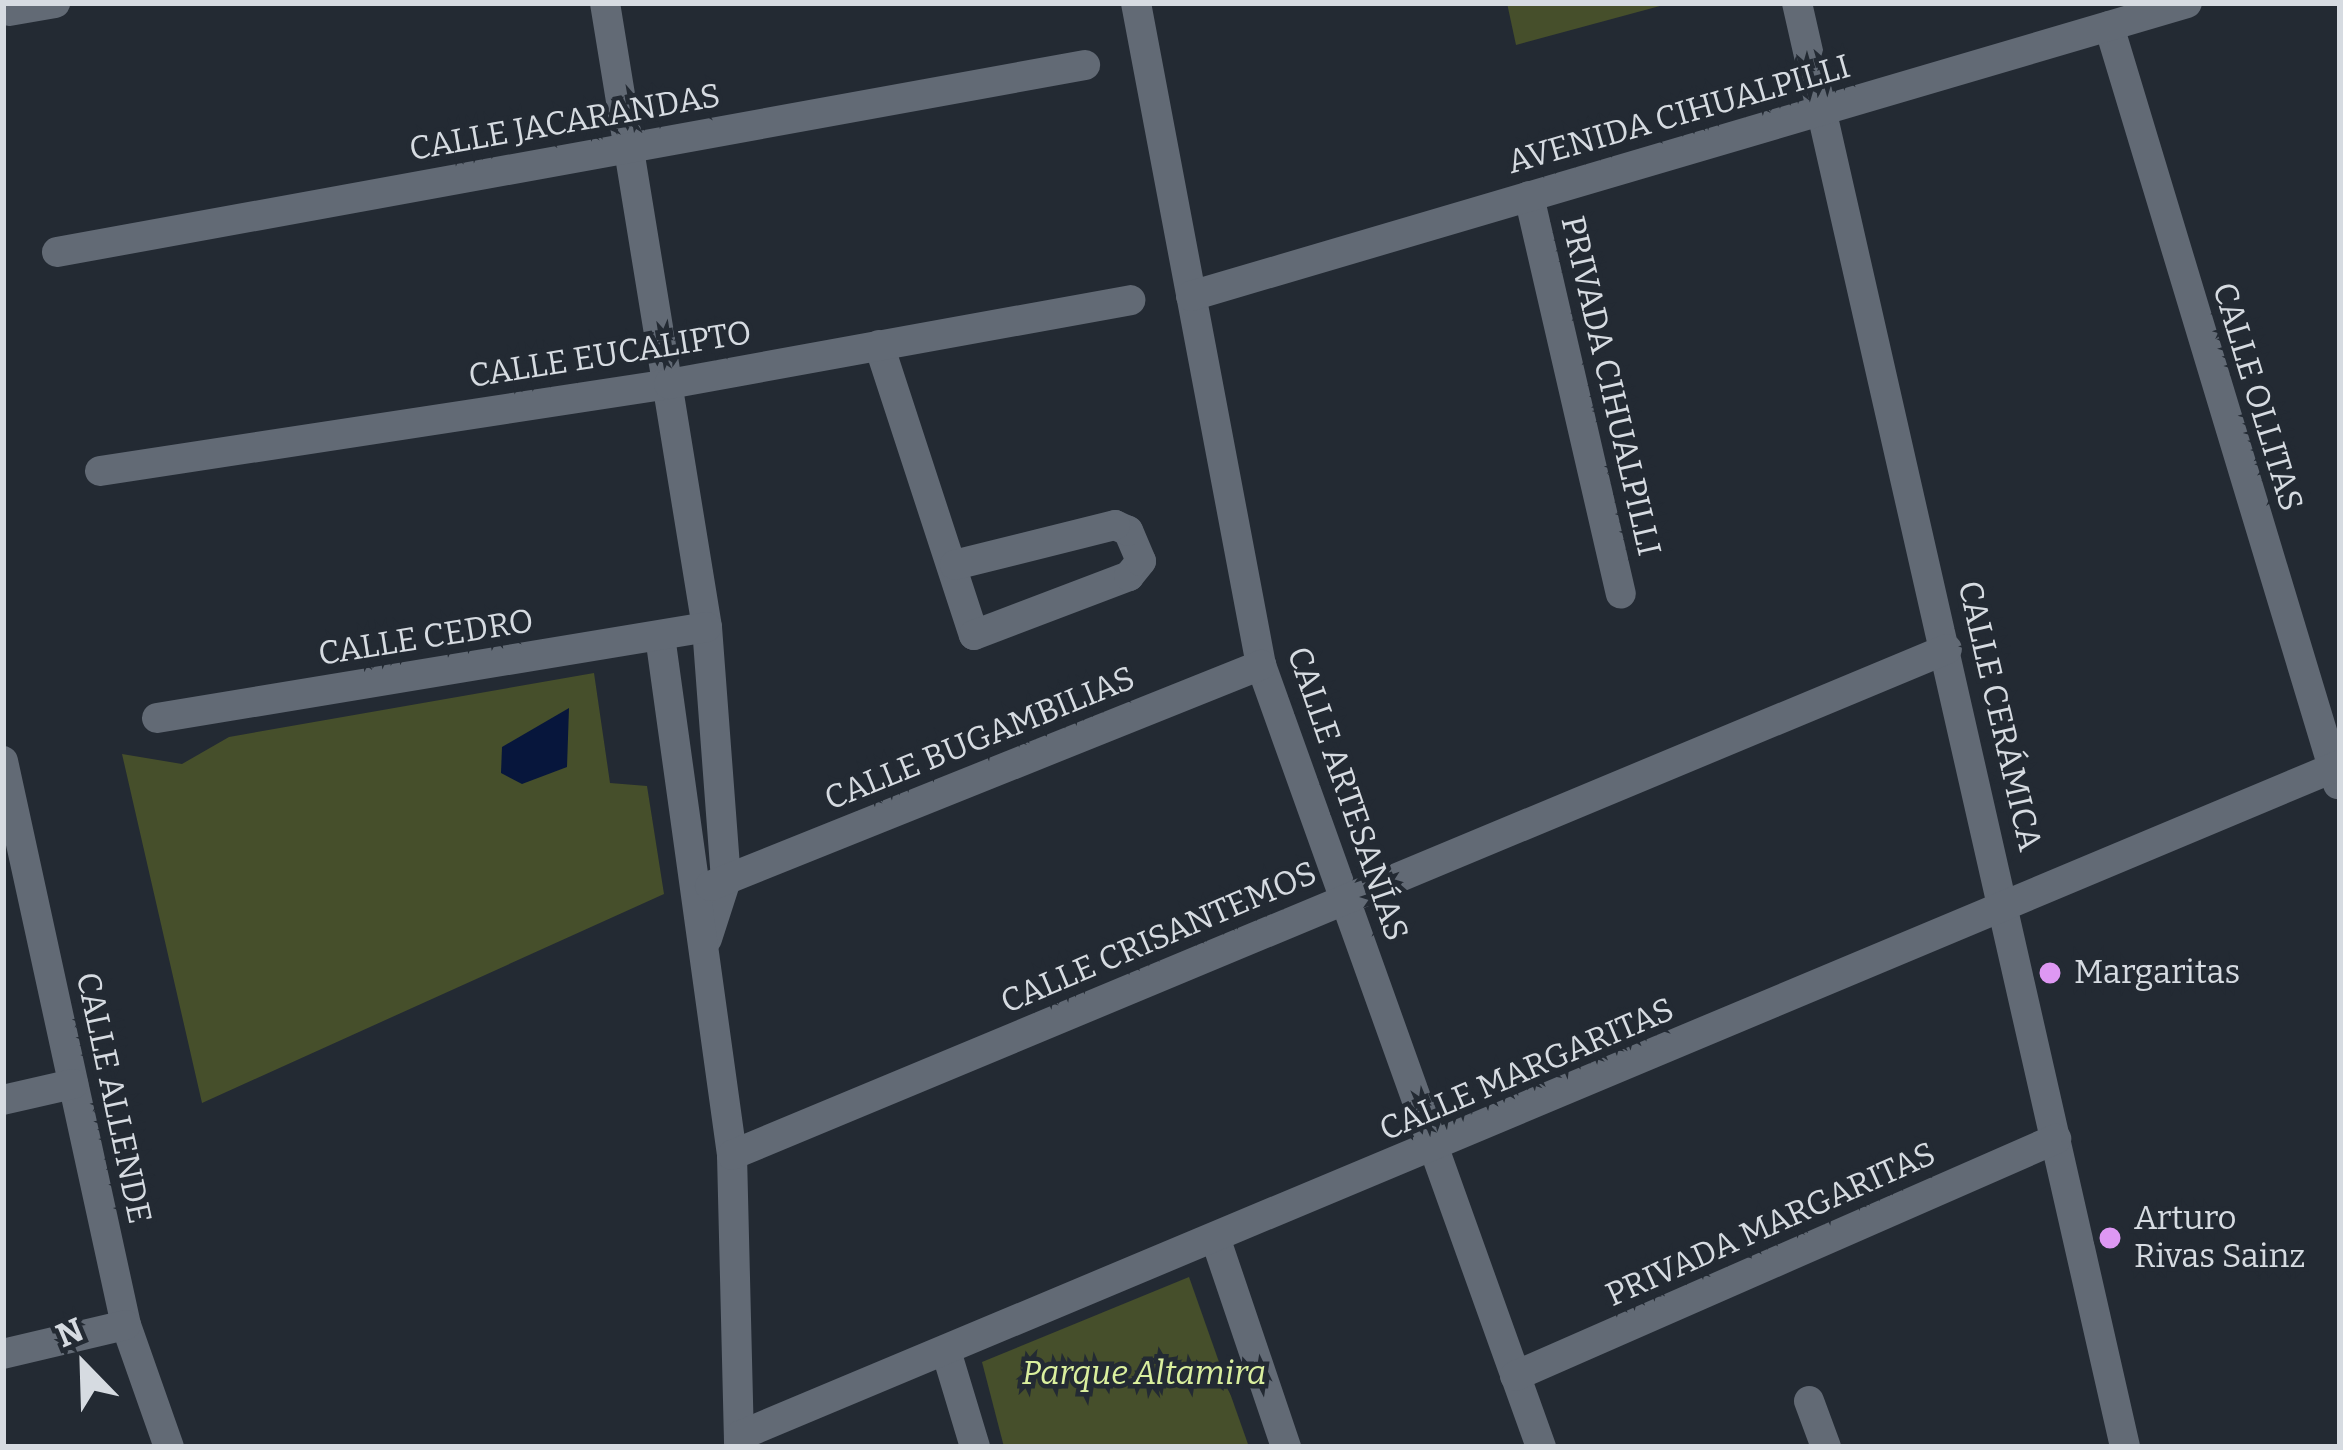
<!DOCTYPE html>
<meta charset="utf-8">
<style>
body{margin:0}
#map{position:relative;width:2343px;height:1450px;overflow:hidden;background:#232a33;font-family:Bitter,serif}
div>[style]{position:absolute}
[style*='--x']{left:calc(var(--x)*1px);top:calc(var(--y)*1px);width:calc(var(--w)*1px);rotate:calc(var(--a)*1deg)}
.green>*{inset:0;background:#464f2b}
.water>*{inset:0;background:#07163c}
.minor>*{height:30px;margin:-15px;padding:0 15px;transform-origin:15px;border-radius:15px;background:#626a75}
.dots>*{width:33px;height:33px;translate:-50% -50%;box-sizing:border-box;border:6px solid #232a33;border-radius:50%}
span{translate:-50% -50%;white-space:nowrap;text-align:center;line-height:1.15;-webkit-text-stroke:9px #232a33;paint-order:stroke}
.street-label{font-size:33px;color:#d6dbe1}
.poi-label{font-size:33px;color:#d6dbe1}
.left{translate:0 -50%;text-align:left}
.park-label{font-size:33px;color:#daef9e;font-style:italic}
.frame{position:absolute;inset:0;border:6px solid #d6dbe1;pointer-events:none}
.north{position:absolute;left:24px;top:1306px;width:120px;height:120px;-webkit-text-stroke:9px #232a33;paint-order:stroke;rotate:337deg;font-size:33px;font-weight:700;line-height:48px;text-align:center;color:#d6dbe1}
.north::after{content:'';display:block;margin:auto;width:42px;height:54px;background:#d6dbe1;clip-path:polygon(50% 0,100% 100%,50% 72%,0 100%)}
</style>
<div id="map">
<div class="green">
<i style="clip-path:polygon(1507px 3px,1671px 3px,1516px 45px)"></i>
<i style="clip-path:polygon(594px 673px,610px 783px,647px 786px,664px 894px,202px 1103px,122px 754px,182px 764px,229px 737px)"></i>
<i style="clip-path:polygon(1189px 1277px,1249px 1447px,1004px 1447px,982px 1362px)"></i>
</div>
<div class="water">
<i style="clip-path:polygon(569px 708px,567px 767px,522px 784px,501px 773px,502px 747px)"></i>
</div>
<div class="minor">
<i style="--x:605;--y:3;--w:632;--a:80.72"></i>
<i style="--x:707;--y:627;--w:254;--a:85.7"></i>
<i style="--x:726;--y:880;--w:62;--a:107.9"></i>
<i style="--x:1136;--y:3;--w:674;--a:79.31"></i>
<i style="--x:1261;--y:665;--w:831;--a:70.3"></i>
<i style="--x:1797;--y:3;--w:1481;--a:77.2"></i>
<i style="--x:9;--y:11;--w:47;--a:-9.9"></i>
<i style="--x:2109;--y:26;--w:792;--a:73.19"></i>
<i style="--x:1529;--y:196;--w:408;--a:77"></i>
<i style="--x:57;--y:252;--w:1045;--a:-10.31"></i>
<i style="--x:1191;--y:296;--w:1038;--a:-16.39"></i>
<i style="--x:879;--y:345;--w:305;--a:71.9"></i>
<i style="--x:974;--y:635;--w:166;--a:-20.8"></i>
<i style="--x:1129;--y:576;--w:19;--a:-51"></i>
<i style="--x:1141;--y:561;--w:33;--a:-113"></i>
<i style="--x:1128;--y:531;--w:14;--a:-155"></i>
<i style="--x:1115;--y:525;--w:165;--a:166"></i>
<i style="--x:100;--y:471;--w:576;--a:-8.69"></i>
<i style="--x:669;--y:384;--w:469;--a:-10.3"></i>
<i style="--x:660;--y:636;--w:524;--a:82.1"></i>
<i style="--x:732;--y:1155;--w:292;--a:88.6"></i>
<i style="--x:157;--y:718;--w:557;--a:-9.39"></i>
<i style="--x:3;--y:761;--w:577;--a:77.7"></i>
<i style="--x:126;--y:1325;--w:129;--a:70.6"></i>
<i style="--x:710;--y:886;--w:594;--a:-21.86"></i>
<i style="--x:3;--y:1100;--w:72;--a:-12.9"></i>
<i style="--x:732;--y:1155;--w:1316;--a:-22.61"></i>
<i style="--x:1216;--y:1240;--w:219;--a:71.3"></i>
<i style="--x:3;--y:1354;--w:126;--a:-13.3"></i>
<i style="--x:947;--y:1354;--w:97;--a:73.2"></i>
<i style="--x:1515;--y:1376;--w:591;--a:-23.66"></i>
<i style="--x:1809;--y:1401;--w:49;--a:69.7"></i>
<i style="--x:739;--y:1436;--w:1736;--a:-22.74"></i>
</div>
<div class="dots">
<i style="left:2050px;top:973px;background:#de98f3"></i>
<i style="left:2110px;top:1238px;background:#de98f3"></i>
</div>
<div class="street-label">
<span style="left:1679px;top:115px;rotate:-16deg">AVENIDA CIHUALPILLI</span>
<span style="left:565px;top:123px;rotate:-10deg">CALLE JACARANDAS</span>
<span style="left:610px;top:355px;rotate:-9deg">CALLE EUCALIPTO</span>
<span style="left:1610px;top:386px;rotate:77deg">PRIVADA CIHUALPILLI</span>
<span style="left:2257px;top:397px;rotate:73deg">CALLE OLLITAS</span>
<span style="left:426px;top:638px;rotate:-9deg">CALLE CEDRO</span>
<span style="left:1999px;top:716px;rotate:77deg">CALLE CERÁMICA</span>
<span style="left:980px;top:739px;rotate:-22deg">CALLE BUGAMBILIAS</span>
<span style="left:1347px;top:794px;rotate:71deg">CALLE ARTESANÍAS</span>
<span style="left:1159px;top:938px;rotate:-23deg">CALLE CRISANTEMOS</span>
<span style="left:1527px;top:1070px;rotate:-23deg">CALLE MARGARITAS</span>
<span style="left:113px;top:1098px;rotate:78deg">CALLE ALLENDE</span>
<span style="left:1771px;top:1225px;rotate:-24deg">PRIVADA MARGARITAS</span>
</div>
<div class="poi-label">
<span class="left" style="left:2074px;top:973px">Margaritas</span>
<span class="left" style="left:2134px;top:1238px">Arturo<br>Rivas Sainz</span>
</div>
<div class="park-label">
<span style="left:1144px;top:1374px">Parque Altamira</span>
</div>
<div class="frame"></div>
<div class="north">N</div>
</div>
